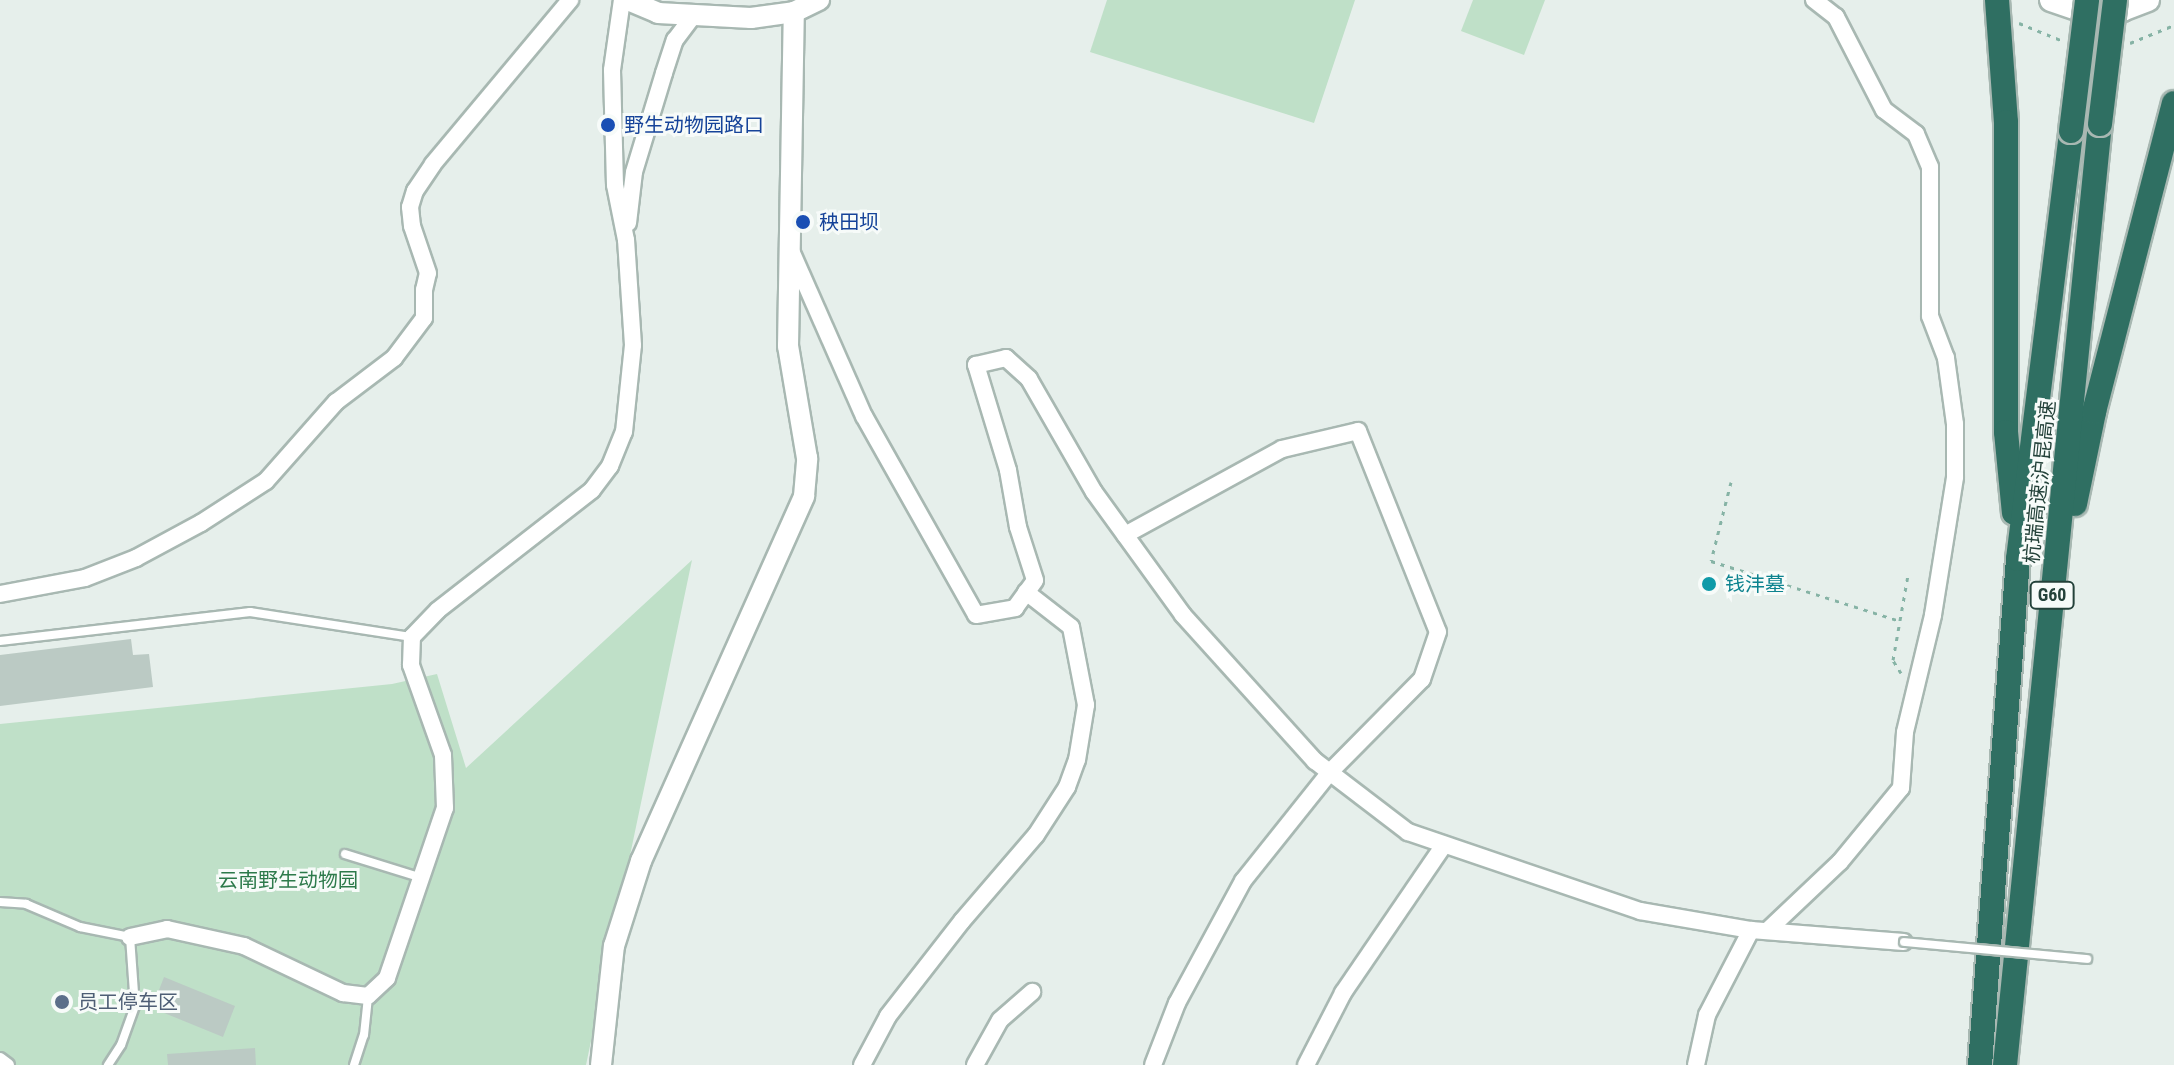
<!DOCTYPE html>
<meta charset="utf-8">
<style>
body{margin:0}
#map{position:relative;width:2174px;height:1065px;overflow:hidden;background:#e6efeb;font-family:"Roboto Condensed","Noto Sans SC",sans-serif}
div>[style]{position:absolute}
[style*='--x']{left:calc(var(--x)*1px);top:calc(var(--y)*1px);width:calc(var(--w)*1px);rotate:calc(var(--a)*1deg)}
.green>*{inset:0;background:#bfe0c8}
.building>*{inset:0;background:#bbcac4}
.path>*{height:3px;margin-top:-1.5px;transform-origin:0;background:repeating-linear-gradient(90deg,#86b3a5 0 4px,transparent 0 10px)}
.roads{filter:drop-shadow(2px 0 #a8b8b2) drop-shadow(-2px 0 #a8b8b2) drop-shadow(0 2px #a8b8b2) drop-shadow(0 -2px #a8b8b2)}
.service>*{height:8px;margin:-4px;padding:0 4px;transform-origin:4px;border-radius:4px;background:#fff}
.pedestrian>*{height:12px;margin:-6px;padding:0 6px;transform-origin:6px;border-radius:6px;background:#fff}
.minor>*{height:16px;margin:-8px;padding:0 8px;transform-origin:8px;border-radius:8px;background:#fff}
.tertiary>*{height:20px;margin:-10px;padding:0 10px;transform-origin:10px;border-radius:10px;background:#fff}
.secondary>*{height:22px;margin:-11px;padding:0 11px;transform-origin:11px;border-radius:11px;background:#fff}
.motorway>*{height:24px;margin:-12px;padding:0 12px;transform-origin:12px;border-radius:12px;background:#2f6f62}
.bridges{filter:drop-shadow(2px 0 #a8b8b2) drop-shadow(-2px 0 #a8b8b2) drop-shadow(0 2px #a8b8b2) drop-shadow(0 -2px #a8b8b2)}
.service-bridge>*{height:8px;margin:-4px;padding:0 4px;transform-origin:4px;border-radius:4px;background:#fff}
.motorway-bridge>*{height:24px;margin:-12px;padding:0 12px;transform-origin:12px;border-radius:12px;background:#2f6f62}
.dots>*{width:22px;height:22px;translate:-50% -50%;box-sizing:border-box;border:4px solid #f7fbf9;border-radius:50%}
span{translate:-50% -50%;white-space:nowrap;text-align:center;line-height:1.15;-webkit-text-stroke:6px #f7fbf9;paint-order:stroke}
.shield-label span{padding:2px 6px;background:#f7fbf9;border:2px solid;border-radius:6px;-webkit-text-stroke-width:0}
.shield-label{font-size:18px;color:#24423a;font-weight:700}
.transit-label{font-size:20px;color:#164399}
.left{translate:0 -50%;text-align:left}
.street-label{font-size:20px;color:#24423a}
.culture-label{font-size:20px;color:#0d838f}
.park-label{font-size:20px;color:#2d7a4b}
.service-label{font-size:20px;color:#4e5e75}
</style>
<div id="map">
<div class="green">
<i style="clip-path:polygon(1107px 0,1355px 0,1314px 123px,1090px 52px)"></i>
<i style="clip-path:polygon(1473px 0,1545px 0,1524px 55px,1461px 31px)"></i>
<i style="clip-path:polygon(692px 560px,586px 1065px,0 1065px,0 724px,392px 684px,437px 674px,466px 768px)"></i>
</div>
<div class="building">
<i style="clip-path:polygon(131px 639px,133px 655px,149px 654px,153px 687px,0 706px,0 655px)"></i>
<i style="clip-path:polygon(164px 977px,235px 1006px,223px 1037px,152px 1008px)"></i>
<i style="clip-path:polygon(255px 1048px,256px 1065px,168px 1065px,167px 1054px)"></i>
</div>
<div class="path">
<i style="--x:2019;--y:23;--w:48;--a:22.2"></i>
<i style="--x:2130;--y:43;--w:48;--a:-22.2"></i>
<i style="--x:1731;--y:482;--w:81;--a:104.2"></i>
<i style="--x:1711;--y:561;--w:198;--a:17.6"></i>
<i style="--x:1901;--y:673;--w:15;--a:-122"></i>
<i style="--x:1893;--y:660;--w:86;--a:-80"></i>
</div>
<div class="roads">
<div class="service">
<i style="--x:0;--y:641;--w:252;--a:-6.6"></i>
<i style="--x:250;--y:612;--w:164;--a:8.8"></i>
<i style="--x:345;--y:854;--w:81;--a:17.3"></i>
<i style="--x:0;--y:902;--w:26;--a:4"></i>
<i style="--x:26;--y:904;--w:59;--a:23.1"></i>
<i style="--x:80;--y:927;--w:51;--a:11.3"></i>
<i style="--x:130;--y:937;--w:69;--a:85.9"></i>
<i style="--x:135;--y:1006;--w:41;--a:109.7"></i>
<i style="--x:121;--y:1045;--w:24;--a:123"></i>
<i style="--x:354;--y:1065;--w:32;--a:-72"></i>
<i style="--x:364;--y:1035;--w:39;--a:-84"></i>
</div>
<div class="pedestrian">
<i style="--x:0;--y:1059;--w:10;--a:37"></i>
</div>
<div class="minor">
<i style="--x:628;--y:223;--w:51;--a:-83.3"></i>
<i style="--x:634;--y:172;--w:103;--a:-73.1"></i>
<i style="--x:664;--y:73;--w:35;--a:-72"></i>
<i style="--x:675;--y:40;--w:30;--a:-53"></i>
<i style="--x:792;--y:253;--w:178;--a:66.2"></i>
<i style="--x:864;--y:416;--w:228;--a:60.6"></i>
<i style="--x:976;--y:615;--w:40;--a:-10"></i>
<i style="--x:1015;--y:608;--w:34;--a:-54"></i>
<i style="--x:1035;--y:580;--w:56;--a:-107.8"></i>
<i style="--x:1018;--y:527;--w:58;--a:-100"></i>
<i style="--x:1008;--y:470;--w:110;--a:-106.9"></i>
<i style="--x:976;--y:365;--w:31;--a:-13"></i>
<i style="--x:1006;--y:358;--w:31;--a:42"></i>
<i style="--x:1029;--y:379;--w:130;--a:60.1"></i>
<i style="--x:1094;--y:492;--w:152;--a:54.1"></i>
<i style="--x:1183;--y:615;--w:197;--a:47.9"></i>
<i style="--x:1315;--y:761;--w:117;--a:37.4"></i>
<i style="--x:1408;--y:832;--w:245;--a:18.8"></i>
<i style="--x:1640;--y:911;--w:113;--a:9.7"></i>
<i style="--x:1751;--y:930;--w:153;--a:4.5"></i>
<i style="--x:1125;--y:535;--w:179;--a:-28.7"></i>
<i style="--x:1282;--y:449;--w:78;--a:-13.3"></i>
<i style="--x:1358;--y:431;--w:216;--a:68.3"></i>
<i style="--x:1438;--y:632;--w:50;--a:108.8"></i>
<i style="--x:1422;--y:679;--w:131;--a:134.7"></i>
<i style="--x:1330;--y:772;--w:139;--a:128.6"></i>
<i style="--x:1243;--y:881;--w:139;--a:118.4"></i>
<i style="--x:1177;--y:1003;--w:66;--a:111.2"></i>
<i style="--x:0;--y:594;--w:86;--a:-10.7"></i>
<i style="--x:85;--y:578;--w:55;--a:-21.4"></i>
<i style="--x:136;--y:558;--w:74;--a:-28.3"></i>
<i style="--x:201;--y:523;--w:77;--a:-32.9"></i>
<i style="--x:266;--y:481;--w:106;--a:-48.5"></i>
<i style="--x:336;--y:402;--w:73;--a:-37.2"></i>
<i style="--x:394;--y:358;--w:50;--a:-53.1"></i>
<i style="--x:424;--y:318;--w:28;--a:-90"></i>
<i style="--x:424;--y:290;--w:17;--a:-77"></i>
<i style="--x:428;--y:273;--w:50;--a:-108.8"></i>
<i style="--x:412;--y:226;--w:19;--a:-96"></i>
<i style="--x:410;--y:207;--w:17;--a:-73"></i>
<i style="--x:415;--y:191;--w:32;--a:-56"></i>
<i style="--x:433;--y:164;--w:214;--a:-50.1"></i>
<i style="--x:1767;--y:931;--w:100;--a:-43.4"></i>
<i style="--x:1840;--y:862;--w:96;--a:-50.5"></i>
<i style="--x:1901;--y:788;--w:56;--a:-85.9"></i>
<i style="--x:1905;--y:732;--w:120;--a:-76.5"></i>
<i style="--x:1933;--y:615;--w:140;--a:-80.9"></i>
<i style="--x:1955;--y:477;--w:53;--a:-90"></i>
<i style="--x:1955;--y:424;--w:67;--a:-97.8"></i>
<i style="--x:1946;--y:358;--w:45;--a:-110.9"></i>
<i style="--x:1930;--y:316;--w:149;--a:-90"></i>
<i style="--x:1930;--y:167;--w:36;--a:-113"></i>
<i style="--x:1916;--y:134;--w:40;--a:-143"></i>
<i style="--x:1884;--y:110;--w:105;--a:-117.3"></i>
<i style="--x:1836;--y:17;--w:28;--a:-142"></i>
<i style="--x:130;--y:937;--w:38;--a:-12"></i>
<i style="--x:167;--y:929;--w:79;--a:12.4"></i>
<i style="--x:244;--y:946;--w:110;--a:25.4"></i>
<i style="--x:343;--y:993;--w:25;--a:7"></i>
<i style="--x:368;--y:996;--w:26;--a:-43"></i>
<i style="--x:387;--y:978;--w:180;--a:-71.2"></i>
<i style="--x:445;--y:808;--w:53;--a:-92.2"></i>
<i style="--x:443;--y:755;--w:96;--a:-109.6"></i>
<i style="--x:411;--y:665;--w:28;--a:-88"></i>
<i style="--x:412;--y:637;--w:37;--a:-46"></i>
<i style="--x:438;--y:610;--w:195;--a:-37.9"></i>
<i style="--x:592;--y:490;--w:30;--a:-53"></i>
<i style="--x:610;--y:466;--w:37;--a:-68"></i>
<i style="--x:624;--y:432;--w:87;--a:-84.1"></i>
<i style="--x:633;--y:345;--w:105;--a:-93.8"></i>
<i style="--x:626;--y:240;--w:56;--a:-101.3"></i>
<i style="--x:615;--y:185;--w:115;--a:-91.5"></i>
<i style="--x:612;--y:70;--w:71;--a:-81.9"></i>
<i style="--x:862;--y:1065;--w:55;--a:-62"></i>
<i style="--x:888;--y:1016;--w:120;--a:-52.1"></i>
<i style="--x:962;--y:921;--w:113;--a:-49.3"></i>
<i style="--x:1036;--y:835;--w:57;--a:-57.1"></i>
<i style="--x:1067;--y:787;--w:29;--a:-70"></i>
<i style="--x:1077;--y:760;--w:56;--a:-80.7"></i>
<i style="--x:1086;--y:705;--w:79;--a:-100.9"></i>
<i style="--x:1071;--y:627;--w:57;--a:-142.1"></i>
<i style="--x:975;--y:1065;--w:51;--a:-60.9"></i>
<i style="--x:1000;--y:1020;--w:43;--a:-41.2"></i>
<i style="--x:1306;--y:1065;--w:81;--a:-62.8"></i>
<i style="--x:1343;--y:993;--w:179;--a:-55.7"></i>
<i style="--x:1696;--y:1065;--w:51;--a:-77.6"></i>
<i style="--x:1707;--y:1015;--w:96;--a:-62.6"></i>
</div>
<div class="tertiary">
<i style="--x:628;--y:0;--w:33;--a:23"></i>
<i style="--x:658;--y:13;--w:93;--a:3.1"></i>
<i style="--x:751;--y:18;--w:43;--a:-7.9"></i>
<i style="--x:794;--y:12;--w:28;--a:-26"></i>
<i style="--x:601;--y:1065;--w:120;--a:-83.8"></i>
<i style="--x:614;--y:946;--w:89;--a:-72.4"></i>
<i style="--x:641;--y:861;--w:400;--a:-65.9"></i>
<i style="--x:804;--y:496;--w:38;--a:-85"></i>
<i style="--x:807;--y:458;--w:114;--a:-99.6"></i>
<i style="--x:788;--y:346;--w:334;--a:-89"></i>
</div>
<div class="secondary">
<i style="--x:2051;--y:0;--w:34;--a:19"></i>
<i style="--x:2083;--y:11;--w:39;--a:-1"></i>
<i style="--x:2122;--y:10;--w:28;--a:-21"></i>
</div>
<div class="motorway">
<i style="--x:1997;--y:0;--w:122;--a:85.8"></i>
<i style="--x:2006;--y:122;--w:310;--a:90"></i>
<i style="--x:2006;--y:432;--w:81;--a:84.4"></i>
<i style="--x:2075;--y:504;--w:94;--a:-78.3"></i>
<i style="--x:2094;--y:412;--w:319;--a:-75.5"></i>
<i style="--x:1980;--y:1065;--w:507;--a:-85.71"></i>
<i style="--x:2018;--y:559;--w:431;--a:-82.9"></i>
<i style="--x:2005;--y:1065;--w:946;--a:-84.24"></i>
</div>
</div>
<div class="bridges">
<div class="service-bridge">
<i style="--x:1904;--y:942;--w:184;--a:5.3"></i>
</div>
<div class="motorway-bridge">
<i style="--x:2100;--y:124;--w:125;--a:-83.1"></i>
<i style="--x:2071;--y:131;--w:132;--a:-83"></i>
</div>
</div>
<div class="dots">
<i style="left:608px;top:125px;background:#1a4fb4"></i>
<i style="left:803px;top:222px;background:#1a4fb4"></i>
<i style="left:1709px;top:584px;background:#0f9aa8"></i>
<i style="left:62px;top:1002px;background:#5c6f8a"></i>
</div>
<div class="shield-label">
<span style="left:2052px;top:595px">G60</span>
</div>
<div class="transit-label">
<span class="left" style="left:624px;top:125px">野生动物园路口</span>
<span class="left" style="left:819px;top:222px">秧田坝</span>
</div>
<div class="street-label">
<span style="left:2040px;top:482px;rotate:-84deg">杭瑞高速;沪昆高速</span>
</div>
<div class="culture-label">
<span class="left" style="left:1725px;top:584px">钱沣墓</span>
</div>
<div class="park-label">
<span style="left:288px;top:880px">云南野生动物园</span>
</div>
<div class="service-label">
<span class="left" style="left:78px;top:1002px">员工停车区</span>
</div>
</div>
